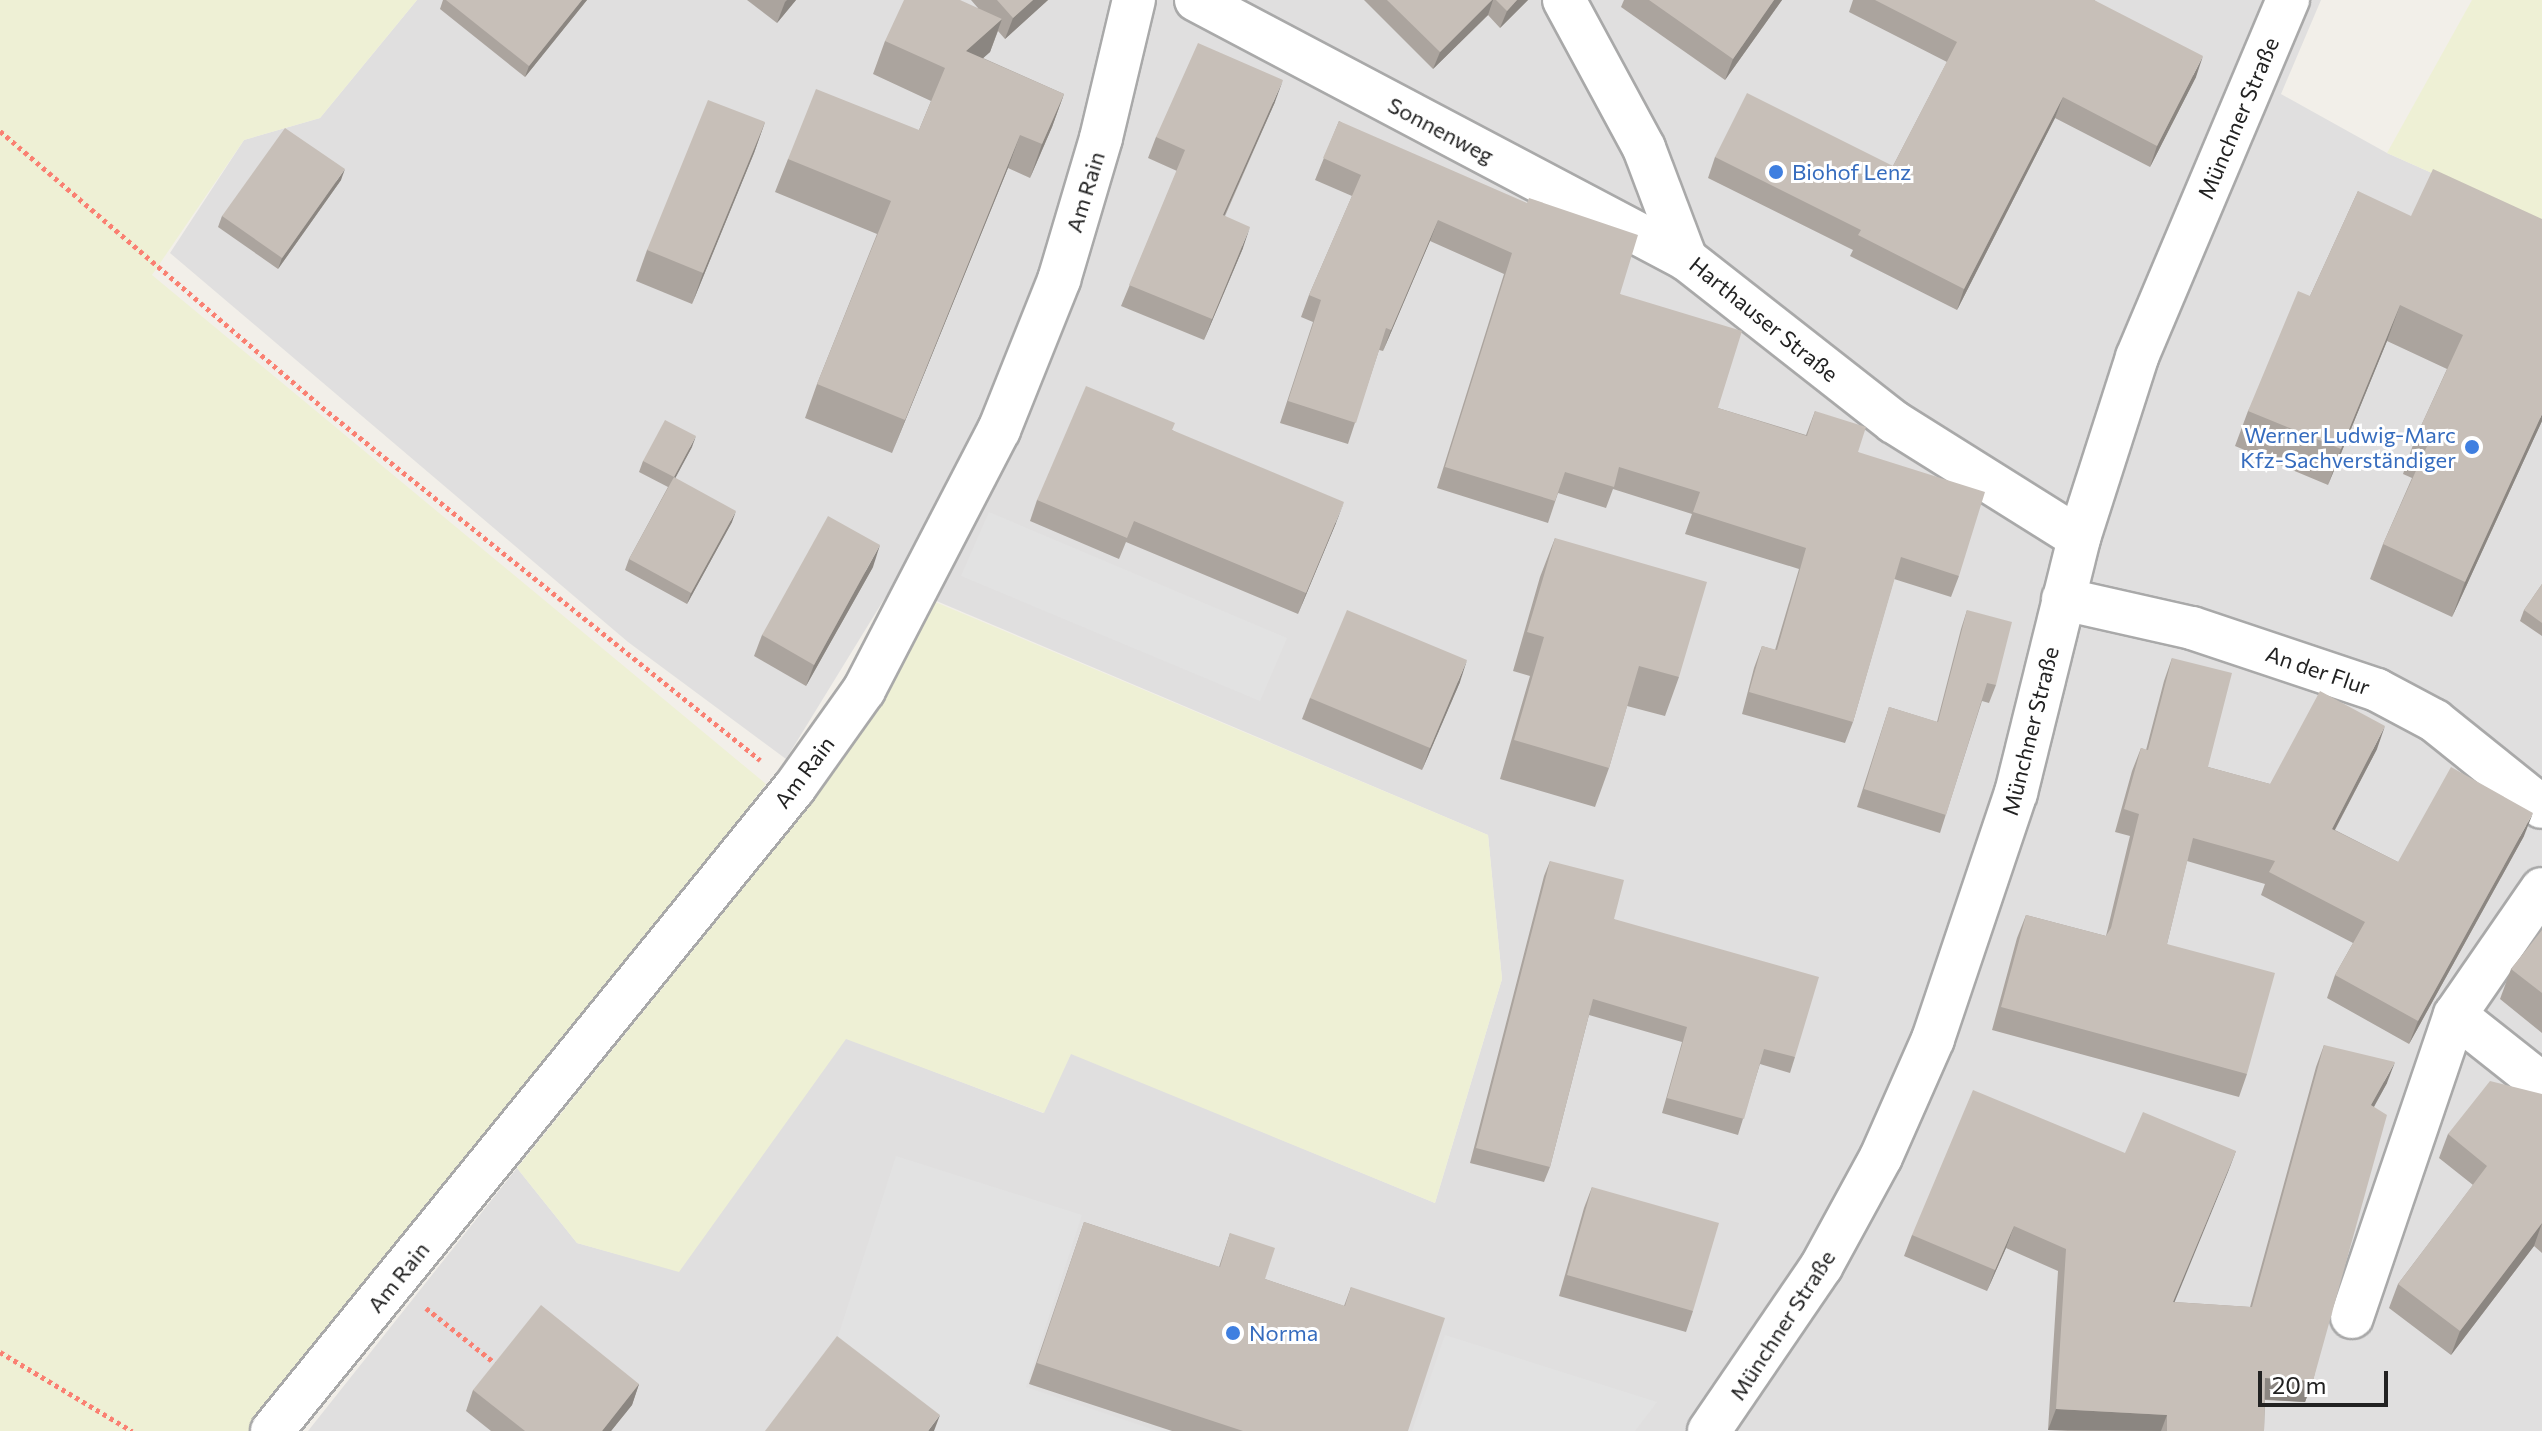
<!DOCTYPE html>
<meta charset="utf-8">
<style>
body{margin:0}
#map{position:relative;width:2542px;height:1431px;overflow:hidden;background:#f2efe9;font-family:Commissioner,sans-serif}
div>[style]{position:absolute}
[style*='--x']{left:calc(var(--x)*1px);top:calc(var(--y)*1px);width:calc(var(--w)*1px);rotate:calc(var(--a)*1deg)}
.residential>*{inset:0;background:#e0dfdf}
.farmland>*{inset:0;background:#eef0d5}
.parking>*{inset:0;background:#e2e2e2}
.path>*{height:5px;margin-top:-2.5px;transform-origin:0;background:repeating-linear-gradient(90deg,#fa8072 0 4px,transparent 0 8px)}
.roads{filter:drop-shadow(2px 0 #a9a9a9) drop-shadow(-2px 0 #a9a9a9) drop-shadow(0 2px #a9a9a9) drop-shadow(0 -2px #a9a9a9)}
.minor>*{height:42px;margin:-21px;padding:0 21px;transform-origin:21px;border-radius:21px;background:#fff}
.wall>*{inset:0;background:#aba49e}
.shaded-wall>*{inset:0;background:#8b8681}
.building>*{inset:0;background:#c7bfb8}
.dots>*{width:22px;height:22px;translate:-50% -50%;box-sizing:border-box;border:4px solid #fff;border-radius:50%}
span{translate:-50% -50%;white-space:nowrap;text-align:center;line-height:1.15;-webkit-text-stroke:6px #fff;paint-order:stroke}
.street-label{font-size:22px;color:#222}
.shop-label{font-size:22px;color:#366cbe}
.left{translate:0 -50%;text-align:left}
.right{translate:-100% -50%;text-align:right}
.scale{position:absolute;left:2258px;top:1371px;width:130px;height:36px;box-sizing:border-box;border:4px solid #222;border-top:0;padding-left:10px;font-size:24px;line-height:28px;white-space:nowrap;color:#222;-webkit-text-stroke:6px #fff;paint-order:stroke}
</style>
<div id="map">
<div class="residential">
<i style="clip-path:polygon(417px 0,2321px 0,2281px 94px,2387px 153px,2542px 222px,2542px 1431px,308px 1431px,517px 1168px,577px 1243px,679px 1271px,846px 1038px,1043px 1113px,1071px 1053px,1435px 1203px,1502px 979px,1488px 835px,894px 583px,786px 759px,628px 642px,170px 253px,244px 140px,320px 118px)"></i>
</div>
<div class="farmland">
<i style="clip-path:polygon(0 0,417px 0,320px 118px,244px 140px,152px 275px,766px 784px,261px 1431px,0 1431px)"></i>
<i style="clip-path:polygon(2472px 0,2542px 0,2542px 222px,2387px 153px)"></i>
<i style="clip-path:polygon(933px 601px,1488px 835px,1502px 979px,1435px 1203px,1071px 1054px,1044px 1113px,846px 1039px,679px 1272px,577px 1243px,517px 1168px,814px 801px)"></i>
</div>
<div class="parking">
<i style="clip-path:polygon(989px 512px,1287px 638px,1260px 701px,961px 576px)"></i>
<i style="clip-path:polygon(896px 1156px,1082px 1215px,1026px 1387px,1158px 1431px,925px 1431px,833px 1352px)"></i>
<i style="clip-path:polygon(1445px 1335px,1657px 1402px,1635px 1431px,1412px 1431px)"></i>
</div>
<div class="path">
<i style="--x:0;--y:131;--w:432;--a:40.6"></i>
<i style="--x:328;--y:412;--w:555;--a:38.85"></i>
<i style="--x:426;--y:1308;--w:95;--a:38.6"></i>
<i style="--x:0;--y:1352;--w:154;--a:30.9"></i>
</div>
<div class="roads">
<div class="minor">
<i style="--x:1196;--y:0;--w:554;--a:27.86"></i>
<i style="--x:1686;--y:259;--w:264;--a:38.1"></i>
<i style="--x:1894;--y:422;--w:218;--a:32.1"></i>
<i style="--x:1564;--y:0;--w:168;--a:61.6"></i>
<i style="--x:1644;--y:148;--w:119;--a:69.3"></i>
<i style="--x:2063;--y:599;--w:132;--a:12.7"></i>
<i style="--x:2192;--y:628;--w:195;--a:18.5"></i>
<i style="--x:2377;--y:690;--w:66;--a:28.1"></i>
<i style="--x:2435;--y:721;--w:137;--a:38.8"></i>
<i style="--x:2455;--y:1015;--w:111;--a:38.4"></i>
<i style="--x:2352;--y:1317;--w:319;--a:-71.2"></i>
<i style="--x:2455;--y:1015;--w:153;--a:-55.4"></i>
<i style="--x:272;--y:1431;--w:830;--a:-50.92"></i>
<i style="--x:795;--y:787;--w:119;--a:-54.6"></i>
<i style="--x:864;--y:690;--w:293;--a:-62.6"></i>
<i style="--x:999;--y:430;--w:162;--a:-68.2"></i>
<i style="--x:1059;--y:280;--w:148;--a:-73.5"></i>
<i style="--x:1101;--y:138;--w:142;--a:-76.6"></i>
<i style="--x:1709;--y:1431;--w:199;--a:-55.7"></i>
<i style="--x:1821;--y:1267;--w:125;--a:-61.4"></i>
<i style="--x:1881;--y:1157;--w:129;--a:-66.2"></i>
<i style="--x:1933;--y:1039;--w:260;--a:-71.4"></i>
<i style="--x:2016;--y:793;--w:263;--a:-76.1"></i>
<i style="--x:2079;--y:538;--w:190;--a:-72.2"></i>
<i style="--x:2137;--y:357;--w:388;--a:-67.1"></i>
</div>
</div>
<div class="wall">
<i style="clip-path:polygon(443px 0,587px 0,525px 77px,440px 9px)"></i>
<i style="clip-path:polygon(747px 0,796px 0,777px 23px)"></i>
<i style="clip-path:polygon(971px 0,1048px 0,1005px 39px,998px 31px,990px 52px,983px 58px,1064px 94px,1052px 127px,1030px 178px,1008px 168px,892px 453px,805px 418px,817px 384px,877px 234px,775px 192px,788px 159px,919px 130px,931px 101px,873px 74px,885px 41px,978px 8px)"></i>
<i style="clip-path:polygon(1364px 0,1528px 0,1500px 28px,1488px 15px,1433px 69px)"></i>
<i style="clip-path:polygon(1624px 0,1782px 0,1725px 80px,1621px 7px)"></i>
<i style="clip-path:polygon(1853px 0,2094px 0,2196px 77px,2150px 167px,2055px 118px,1957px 310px,1850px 256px,1853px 250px,1708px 178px,1715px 157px,1893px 166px,1947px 62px,1849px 12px)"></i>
<i style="clip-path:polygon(1275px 102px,1225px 216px,1243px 248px,1204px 340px,1121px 306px,1177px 171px,1148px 158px,1156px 137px)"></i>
<i style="clip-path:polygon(1339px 121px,1620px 294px,1718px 408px,1806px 435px,1815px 411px,1858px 452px,1959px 576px,1951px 597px,1894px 579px,1853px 722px,1845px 743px,1742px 714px,1754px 668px,1762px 646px,1775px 650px,1799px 569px,1685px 534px,1692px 514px,1613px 489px,1606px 508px,1558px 493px,1548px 523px,1437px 488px,1504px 274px,1430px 241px,1383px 351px,1379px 350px,1348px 444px,1280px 423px,1313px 322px,1301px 317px,1309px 295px,1352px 196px,1315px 180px)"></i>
<i style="clip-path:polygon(765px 122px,754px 153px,692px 304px,636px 281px,647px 250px)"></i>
<i style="clip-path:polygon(341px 180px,278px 269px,218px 227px,222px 216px)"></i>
<i style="clip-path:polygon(2358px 191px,2542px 421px,2452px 617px,2370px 579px,2383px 544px,2412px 478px,2403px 474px,2415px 439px,2447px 369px,2387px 341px,2328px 485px,2235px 446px,2248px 411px,2310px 296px)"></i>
<i style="clip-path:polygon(1172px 430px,1336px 523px,1298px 614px,1126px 542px,1119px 559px,1030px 521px,1037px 500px)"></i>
<i style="clip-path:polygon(692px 447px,675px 478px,732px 522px,687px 604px,625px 570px,629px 559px,668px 487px,639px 472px,643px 461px)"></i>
<i style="clip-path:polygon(1555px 538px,1679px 677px,1665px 716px,1627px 706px,1609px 768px,1595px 807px,1500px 779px,1530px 676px,1513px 671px,1540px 577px)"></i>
<i style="clip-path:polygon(873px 567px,806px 686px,754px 656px,762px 635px)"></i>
<i style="clip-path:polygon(2542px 584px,2542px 636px,2520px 621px,2524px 610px)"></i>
<i style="clip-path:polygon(1967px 610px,1996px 685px,1989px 703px,1982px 701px,1940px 833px,1857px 807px,1889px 707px,1937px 722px,1961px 629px)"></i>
<i style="clip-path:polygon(2172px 658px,2208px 767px,2270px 784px,2377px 749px,2335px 830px,2398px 862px,2524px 836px,2409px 1044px,2327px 998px,2335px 975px,2353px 943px,2261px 895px,2265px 884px,2187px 861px,2167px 944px,2247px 1074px,2239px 1097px,1992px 1030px,2017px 938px,2026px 915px,2106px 936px,2130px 836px,2115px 832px,2132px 771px,2141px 748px,2146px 750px,2164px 681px)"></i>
<i style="clip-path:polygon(1460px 682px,1422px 770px,1302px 719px,1310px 698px)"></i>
<i style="clip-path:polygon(1550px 861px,1614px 919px,1795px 1057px,1790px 1073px,1760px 1064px,1738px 1135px,1662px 1113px,1682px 1042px,1589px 1015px,1550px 1167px,1544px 1182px,1470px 1163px,1544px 876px)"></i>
<i style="clip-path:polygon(2542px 930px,2542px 1033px,2500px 999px,2511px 969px)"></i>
<i style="clip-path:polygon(2324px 1045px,2387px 1083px,2374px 1107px,2313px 1381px,2305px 1402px,2265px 1400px,2264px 1431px,2068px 1431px,2048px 1430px,2058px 1271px,2006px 1248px,1987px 1291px,1904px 1256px,1912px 1235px,2125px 1153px,2236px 1151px,2174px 1302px,2250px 1307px,2316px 1067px)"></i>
<i style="clip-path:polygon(2542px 1094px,2542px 1253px,2534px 1246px,2451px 1355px,2389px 1308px,2398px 1284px,2473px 1185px,2439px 1158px,2448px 1134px)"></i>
<i style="clip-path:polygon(1592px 1187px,1693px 1311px,1686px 1332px,1559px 1296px,1584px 1208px)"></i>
<i style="clip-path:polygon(1084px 1222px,1219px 1267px,1230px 1233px,1265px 1279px,1344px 1306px,1351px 1287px,1408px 1431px,1172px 1431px,1029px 1384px)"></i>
<i style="clip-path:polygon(639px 1384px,632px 1405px,611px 1431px,491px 1431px,466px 1411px,473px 1390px)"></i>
</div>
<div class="shaded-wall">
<i style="clip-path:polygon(582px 0,587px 0,525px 77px,529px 66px)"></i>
<i style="clip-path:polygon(787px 0,796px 0,777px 23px,785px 2px)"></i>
<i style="clip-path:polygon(1033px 0,1048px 0,1005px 39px,1013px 18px)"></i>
<i style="clip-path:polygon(1492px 0,1493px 0,1488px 15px,1433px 69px,1440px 52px)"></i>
<i style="clip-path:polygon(1517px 0,1528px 0,1500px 28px,1507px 11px)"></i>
<i style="clip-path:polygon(1774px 0,1782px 0,1725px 80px,1733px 59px)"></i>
<i style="clip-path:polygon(1002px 19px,990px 52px,954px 84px,966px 51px)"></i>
<i style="clip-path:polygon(2203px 56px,2196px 77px,2150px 167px,2157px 146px)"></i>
<i style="clip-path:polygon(1283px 80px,1275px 102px,1215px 236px,1223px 215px)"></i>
<i style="clip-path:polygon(1064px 94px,1052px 127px,1030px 178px,1042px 144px)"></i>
<i style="clip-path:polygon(2063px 97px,2055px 118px,1957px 310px,1964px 289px)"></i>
<i style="clip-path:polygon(765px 122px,754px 153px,692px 304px,703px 273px)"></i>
<i style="clip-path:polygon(1020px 135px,1008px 168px,892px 453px,905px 420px)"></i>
<i style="clip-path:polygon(345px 169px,341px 180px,278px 269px,282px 258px)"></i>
<i style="clip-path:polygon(1438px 220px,1430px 241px,1383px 351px,1391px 330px)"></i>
<i style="clip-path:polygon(1250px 227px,1243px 248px,1204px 340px,1212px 319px)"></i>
<i style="clip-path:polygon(2400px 305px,2387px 341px,2328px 485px,2341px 449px)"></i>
<i style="clip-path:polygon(2542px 414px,2542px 421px,2452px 617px,2465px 582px)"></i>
<i style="clip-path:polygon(696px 436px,692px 447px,670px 488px,674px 477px)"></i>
<i style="clip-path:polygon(1344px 502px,1336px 523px,1298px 614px,1306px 593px)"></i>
<i style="clip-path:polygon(736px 511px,732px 522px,687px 604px,691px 593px)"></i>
<i style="clip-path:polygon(880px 545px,873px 567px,806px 686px,814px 665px)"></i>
<i style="clip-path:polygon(1467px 660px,1460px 682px,1422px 770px,1430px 748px)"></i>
<i style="clip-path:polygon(2385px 726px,2377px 749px,2323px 852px,2332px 829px)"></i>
<i style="clip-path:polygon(2533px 813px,2524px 836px,2409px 1044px,2418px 1021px)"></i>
<i style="clip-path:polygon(2395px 1062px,2387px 1083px,2363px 1126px,2371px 1105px)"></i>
<i style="clip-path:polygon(2236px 1151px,2228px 1172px,2166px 1323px,2173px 1302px)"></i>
<i style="clip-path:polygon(2542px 1223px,2534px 1246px,2451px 1355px,2460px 1331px)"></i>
<i style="clip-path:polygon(2014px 1226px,2006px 1248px,1987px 1291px,1995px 1270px)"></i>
<i style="clip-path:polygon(2265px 1378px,2313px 1381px,2305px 1402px,2258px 1399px)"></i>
<i style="clip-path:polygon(639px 1384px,632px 1405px,611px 1431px,602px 1431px)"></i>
<i style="clip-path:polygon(2056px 1409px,2167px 1415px,2161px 1431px,2048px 1430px)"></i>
<i style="clip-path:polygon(940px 1415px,934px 1431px,928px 1431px)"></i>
</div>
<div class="building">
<i style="clip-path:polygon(446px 0,582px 0,529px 66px)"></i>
<i style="clip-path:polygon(904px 0,960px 0,1002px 19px,966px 51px,1064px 94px,1042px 144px,1020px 135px,905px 420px,817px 384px,891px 201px,788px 159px,816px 89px,919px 130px,945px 68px,885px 41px)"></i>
<i style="clip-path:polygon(997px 0,1033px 0,1013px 18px)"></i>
<i style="clip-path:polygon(1387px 0,1492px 0,1440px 52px)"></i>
<i style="clip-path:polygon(1496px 0,1517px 0,1507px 11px)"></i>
<i style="clip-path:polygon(1649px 0,1774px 0,1733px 59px)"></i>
<i style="clip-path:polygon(1875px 0,2094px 0,2203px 56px,2157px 146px,2063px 97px,1964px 289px,1858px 235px,1861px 230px,1715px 157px,1747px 93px,1893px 166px,1957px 42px)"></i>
<i style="clip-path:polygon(1198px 43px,1283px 80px,1223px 215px,1250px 227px,1212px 319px,1129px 285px,1185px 150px,1156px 137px)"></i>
<i style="clip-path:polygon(708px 100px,765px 122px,703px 273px,647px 250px)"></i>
<i style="clip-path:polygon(1339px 121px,1527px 203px,1529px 198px,1638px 235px,1620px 294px,1742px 331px,1718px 408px,1807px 436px,1815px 411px,1866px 427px,1858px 452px,1985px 492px,1959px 576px,1901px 557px,1853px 722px,1749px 692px,1762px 646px,1777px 650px,1806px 548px,1693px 512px,1700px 492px,1619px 467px,1614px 487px,1565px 472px,1555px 501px,1445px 467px,1512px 253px,1438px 220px,1391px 330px,1386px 328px,1356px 423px,1288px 401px,1321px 300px,1309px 295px,1361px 175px,1323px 158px)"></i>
<i style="clip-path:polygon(285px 128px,345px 169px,282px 258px,222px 216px)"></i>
<i style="clip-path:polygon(2433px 169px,2542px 219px,2542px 414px,2465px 582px,2383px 544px,2428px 444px,2415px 439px,2463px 335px,2400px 305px,2341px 449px,2248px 411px,2298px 291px,2310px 296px,2358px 191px,2411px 216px)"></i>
<i style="clip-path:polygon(1086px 386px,1175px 423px,1172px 430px,1344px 502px,1306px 593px,1134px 521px,1127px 538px,1037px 500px)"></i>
<i style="clip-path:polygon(665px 420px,696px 436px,674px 477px,643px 461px)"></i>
<i style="clip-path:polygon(674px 477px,736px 511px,691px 593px,629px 559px)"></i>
<i style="clip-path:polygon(828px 516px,880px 545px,814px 665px,762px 635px)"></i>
<i style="clip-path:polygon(1555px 538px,1707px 582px,1679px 677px,1639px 666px,1609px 768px,1514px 740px,1544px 637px,1527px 632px)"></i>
<i style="clip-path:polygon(2542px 584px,2542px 623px,2524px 610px)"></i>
<i style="clip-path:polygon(1347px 610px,1467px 660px,1430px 748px,1310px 698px)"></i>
<i style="clip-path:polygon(1967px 610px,2012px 622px,1996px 685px,1987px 683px,1946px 815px,1864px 789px,1889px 707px,1938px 722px)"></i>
<i style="clip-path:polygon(2172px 658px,2232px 673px,2208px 767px,2270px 784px,2320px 691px,2385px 726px,2332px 829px,2398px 862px,2451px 767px,2533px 813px,2418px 1021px,2335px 975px,2365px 922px,2269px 872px,2275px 861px,2193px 838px,2167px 944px,2275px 973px,2247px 1074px,2001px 1007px,2026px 915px,2106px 936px,2111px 928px,2139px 814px,2124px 809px,2141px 748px,2148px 750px)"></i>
<i style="clip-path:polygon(1550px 861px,1624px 880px,1614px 919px,1819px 977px,1795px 1057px,1764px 1049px,1744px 1119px,1667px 1098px,1687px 1027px,1593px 999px,1550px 1167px,1476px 1148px)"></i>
<i style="clip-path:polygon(2542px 930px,2542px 993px,2511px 969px)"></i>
<i style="clip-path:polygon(2324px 1045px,2395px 1062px,2371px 1105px,2387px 1115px,2313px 1381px,2265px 1378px,2264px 1431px,2167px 1431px,2167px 1415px,2056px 1409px,2066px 1249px,2014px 1226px,1995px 1270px,1912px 1235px,1973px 1090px,2125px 1153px,2143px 1112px,2236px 1151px,2173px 1302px,2252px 1307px)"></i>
<i style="clip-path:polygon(2490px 1081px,2542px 1094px,2542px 1223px,2460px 1331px,2398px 1284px,2487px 1166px,2448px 1134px)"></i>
<i style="clip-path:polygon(1592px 1187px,1719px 1223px,1693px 1311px,1567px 1275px)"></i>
<i style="clip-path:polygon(1084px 1222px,1220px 1267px,1230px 1233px,1275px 1248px,1265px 1279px,1345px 1306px,1351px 1287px,1445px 1318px,1408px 1431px,1243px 1431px,1037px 1363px)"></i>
<i style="clip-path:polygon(541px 1305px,639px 1384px,602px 1431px,525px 1431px,473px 1390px)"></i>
<i style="clip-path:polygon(837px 1336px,940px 1415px,928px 1431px,765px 1431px)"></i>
</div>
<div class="dots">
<i style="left:1776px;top:172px;background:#3f7fe0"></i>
<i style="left:2472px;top:447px;background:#3f7fe0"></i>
<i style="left:1233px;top:1333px;background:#3f7fe0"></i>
</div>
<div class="street-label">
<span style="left:2238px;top:118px;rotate:-67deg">Münchner Straße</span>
<span style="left:1441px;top:130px;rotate:28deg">Sonnenweg</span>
<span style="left:1085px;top:192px;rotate:-73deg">Am Rain</span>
<span style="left:1764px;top:319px;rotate:39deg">Harthauser Straße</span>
<span style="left:2318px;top:670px;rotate:19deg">An der Flur</span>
<span style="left:2030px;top:731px;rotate:-76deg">Münchner Straße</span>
<span style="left:804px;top:772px;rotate:-53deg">Am Rain</span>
<span style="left:398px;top:1277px;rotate:-51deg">Am Rain</span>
<span style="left:1782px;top:1325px;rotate:-57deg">Münchner Straße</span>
</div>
<div class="shop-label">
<span class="left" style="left:1792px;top:172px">Biohof Lenz</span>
<span class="right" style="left:2456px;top:447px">Werner Ludwig-Marc<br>Kfz-Sachverständiger</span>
<span class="left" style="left:1249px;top:1333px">Norma</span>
</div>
<div class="scale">20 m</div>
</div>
